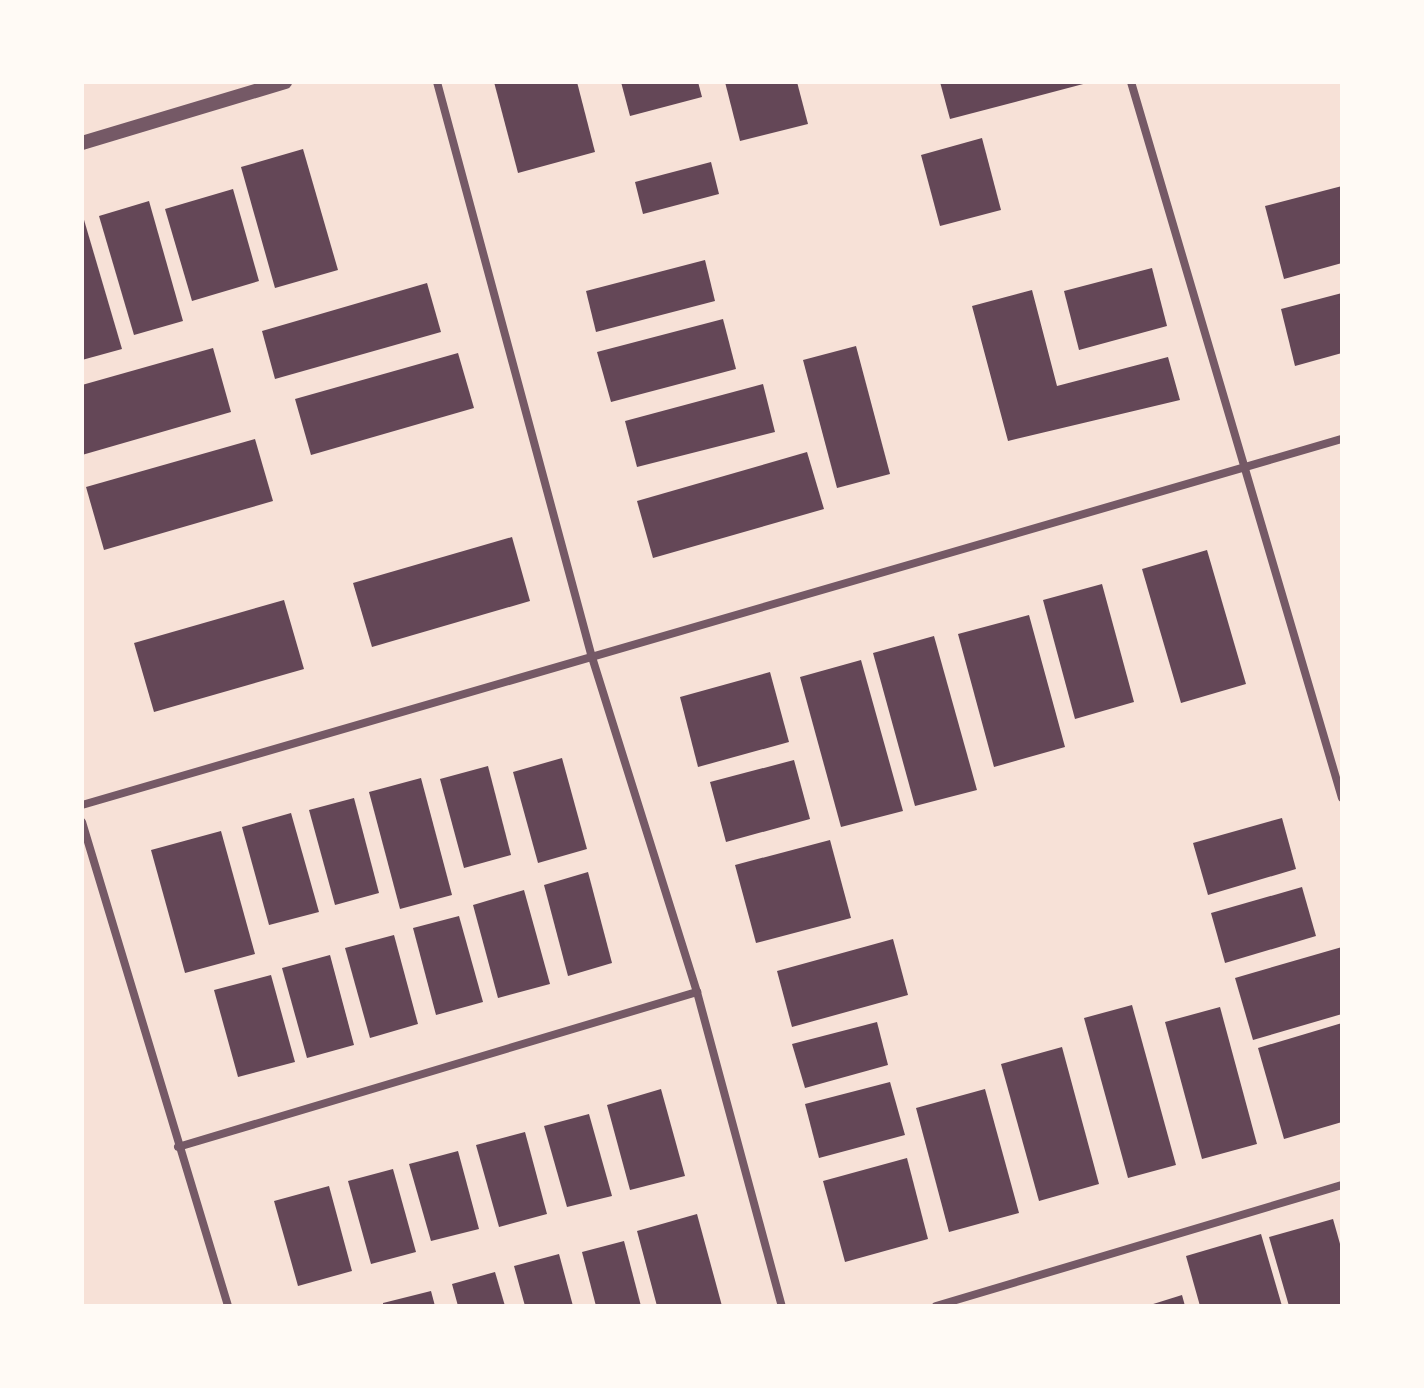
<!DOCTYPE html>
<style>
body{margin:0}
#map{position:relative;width:1424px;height:1388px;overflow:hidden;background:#f7e1d7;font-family:"Golos Text",sans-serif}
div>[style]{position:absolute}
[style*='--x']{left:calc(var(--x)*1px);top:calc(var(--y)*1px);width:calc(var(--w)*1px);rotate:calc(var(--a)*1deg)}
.building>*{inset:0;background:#644757}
.minor>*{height:8px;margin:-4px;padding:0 4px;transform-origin:4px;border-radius:4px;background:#755966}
.tertiary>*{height:14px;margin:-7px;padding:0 7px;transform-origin:7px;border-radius:7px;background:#755966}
span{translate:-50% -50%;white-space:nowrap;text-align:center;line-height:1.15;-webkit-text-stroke:8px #fffaf5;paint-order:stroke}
.frame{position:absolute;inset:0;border:84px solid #fffaf5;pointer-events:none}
</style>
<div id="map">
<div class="building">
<i style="clip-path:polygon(494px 82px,577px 82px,595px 152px,518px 173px)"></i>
<i style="clip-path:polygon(621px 82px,698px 82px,702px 97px,630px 116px)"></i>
<i style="clip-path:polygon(725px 82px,797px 82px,808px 124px,740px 141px)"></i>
<i style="clip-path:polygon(940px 82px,1087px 82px,1087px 83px,950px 119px)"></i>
<i style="clip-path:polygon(982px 138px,1001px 210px,940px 226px,921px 155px)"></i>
<i style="clip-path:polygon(303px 149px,338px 270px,275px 288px,241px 167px)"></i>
<i style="clip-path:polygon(711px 162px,719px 194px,643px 214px,635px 182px)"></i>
<i style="clip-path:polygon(1342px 186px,1342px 263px,1284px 279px,1265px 206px)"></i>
<i style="clip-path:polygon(233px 189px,259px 281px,192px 301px,165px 209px)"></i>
<i style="clip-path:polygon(149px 201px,183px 321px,134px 335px,99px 216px)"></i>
<i style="clip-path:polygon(82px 213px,122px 349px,82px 360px)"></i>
<i style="clip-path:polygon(705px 260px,715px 301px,596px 332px,586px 291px)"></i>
<i style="clip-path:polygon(1152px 268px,1167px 326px,1079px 350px,1064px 291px)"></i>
<i style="clip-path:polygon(427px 283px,441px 332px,275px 379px,262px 331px)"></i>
<i style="clip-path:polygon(1032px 290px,1057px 386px,1168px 357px,1180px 400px,1008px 441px,972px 306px)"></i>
<i style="clip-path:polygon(1342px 293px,1342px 353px,1295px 366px,1281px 309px)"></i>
<i style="clip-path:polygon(723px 319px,736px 369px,611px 402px,597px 352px)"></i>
<i style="clip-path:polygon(856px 346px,890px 474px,837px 488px,803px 360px)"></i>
<i style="clip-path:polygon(213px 348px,231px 412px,82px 455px,82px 385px)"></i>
<i style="clip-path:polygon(458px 353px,474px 408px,311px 455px,295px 399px)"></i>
<i style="clip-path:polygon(763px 384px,775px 432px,637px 467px,625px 421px)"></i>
<i style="clip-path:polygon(255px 439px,273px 501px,104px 550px,86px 487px)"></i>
<i style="clip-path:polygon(807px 452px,824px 509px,653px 558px,637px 501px)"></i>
<i style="clip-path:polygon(512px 537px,530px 601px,372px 647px,353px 583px)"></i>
<i style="clip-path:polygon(1207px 550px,1246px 684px,1181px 703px,1142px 569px)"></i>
<i style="clip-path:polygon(1102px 584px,1134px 702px,1075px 719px,1043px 600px)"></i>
<i style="clip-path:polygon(284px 600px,304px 669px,154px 712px,134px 643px)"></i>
<i style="clip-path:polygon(1029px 615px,1065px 747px,994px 767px,958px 634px)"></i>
<i style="clip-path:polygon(934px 636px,977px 790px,915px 806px,873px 653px)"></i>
<i style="clip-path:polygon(861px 660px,903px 811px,841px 827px,800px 677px)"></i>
<i style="clip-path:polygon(770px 672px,789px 742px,698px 767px,680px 697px)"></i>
<i style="clip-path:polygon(562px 758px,587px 849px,538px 863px,513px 772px)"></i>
<i style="clip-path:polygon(794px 760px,810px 819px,726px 842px,710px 782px)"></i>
<i style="clip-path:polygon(488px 766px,511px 855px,464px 868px,440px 779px)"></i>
<i style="clip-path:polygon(421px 778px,452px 895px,400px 909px,369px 792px)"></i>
<i style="clip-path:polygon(354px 798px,379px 893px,335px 905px,309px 810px)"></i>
<i style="clip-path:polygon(291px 813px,319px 912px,269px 925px,242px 827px)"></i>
<i style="clip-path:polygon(1282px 818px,1296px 869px,1208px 895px,1193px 843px)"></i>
<i style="clip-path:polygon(221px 831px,255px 954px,185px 973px,151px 850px)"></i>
<i style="clip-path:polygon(830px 840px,851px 918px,756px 943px,735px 865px)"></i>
<i style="clip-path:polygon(588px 872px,612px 963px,568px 976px,544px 885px)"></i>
<i style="clip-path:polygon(1302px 887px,1316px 936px,1225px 963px,1211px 913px)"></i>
<i style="clip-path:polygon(524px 890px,550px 984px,498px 998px,473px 905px)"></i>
<i style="clip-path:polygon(459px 916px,483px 1002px,436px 1015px,413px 928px)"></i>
<i style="clip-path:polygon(394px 935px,418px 1024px,370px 1038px,345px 948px)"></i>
<i style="clip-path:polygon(893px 939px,908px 995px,792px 1027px,777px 971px)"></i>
<i style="clip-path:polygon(1342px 947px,1342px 1014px,1253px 1040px,1235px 978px)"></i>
<i style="clip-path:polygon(330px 955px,354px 1045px,307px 1058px,282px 968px)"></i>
<i style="clip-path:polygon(271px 975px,295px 1062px,238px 1077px,214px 990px)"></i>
<i style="clip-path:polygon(1132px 1005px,1176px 1165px,1128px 1178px,1084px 1018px)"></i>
<i style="clip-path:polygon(1220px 1007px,1257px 1144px,1202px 1159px,1165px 1022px)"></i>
<i style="clip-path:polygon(877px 1022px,888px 1065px,805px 1088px,792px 1044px)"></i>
<i style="clip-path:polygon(1342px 1023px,1342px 1122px,1284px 1139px,1258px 1048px)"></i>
<i style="clip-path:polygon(1062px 1047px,1099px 1184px,1039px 1201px,1001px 1064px)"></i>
<i style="clip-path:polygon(890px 1082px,905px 1135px,819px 1158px,805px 1104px)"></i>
<i style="clip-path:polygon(661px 1089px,685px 1176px,630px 1190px,607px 1105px)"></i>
<i style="clip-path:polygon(985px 1089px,1019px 1213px,949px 1232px,916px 1108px)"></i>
<i style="clip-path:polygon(589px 1114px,612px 1196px,567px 1207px,544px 1126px)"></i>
<i style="clip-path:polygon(525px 1132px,547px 1214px,499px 1227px,476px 1145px)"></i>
<i style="clip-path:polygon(458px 1151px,479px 1229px,431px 1241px,409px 1164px)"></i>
<i style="clip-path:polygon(907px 1158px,928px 1239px,845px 1262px,823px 1181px)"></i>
<i style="clip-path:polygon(393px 1169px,416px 1252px,371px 1264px,348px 1181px)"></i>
<i style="clip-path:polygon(329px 1186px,352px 1271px,298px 1286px,274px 1201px)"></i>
<i style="clip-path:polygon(697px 1214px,722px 1306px,657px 1306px,637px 1231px)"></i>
<i style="clip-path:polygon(1333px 1219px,1342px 1251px,1342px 1306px,1289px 1306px,1269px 1237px)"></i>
<i style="clip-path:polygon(1261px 1234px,1282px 1306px,1200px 1306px,1186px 1256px)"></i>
<i style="clip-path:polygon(624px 1241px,641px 1306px,596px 1306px,582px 1252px)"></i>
<i style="clip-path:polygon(559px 1254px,573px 1306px,525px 1306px,514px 1266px)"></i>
<i style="clip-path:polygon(495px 1272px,505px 1306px,458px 1306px,452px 1284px)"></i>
<i style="clip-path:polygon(431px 1291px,435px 1306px,383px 1306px,383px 1303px)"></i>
<i style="clip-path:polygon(1182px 1295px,1185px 1306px,1150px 1306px,1150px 1305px)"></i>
</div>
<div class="minor">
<i style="--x:437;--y:82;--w:592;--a:74.93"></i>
<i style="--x:591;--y:654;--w:354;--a:72.6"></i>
<i style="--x:697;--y:992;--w:325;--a:74.9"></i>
<i style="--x:1131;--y:82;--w:746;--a:73.58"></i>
<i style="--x:82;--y:805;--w:1312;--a:-16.2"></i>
<i style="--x:82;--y:822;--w:506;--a:73.21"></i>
<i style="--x:178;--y:1147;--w:542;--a:-16.63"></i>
<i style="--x:936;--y:1306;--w:424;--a:-16.6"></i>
</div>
<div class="tertiary">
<i style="--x:82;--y:143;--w:212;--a:-16.7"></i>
</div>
<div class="frame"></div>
</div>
